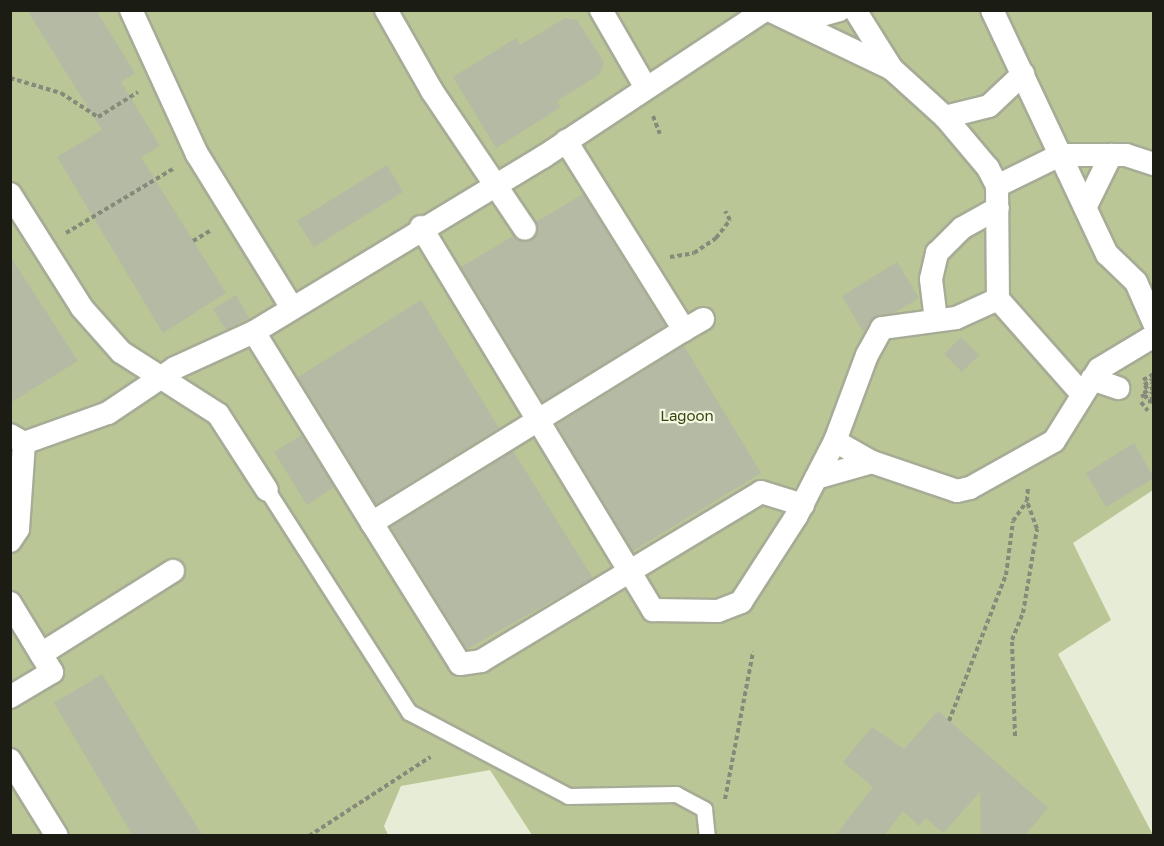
<!DOCTYPE html>
<style>
body{margin:0}
#map{position:relative;width:1164px;height:846px;overflow:hidden;background:#e6ecd5;font-family:"Golos Text",sans-serif}
div>[style]{position:absolute}
[style*='--x']{left:calc(var(--x)*1px);top:calc(var(--y)*1px);width:calc(var(--w)*1px);rotate:calc(var(--a)*1deg)}
.green>*{inset:0;background:#bac695}
.building>*{inset:0;background:#b4baa4}
.path>*{height:4px;margin-top:-2px;transform-origin:0;background:repeating-linear-gradient(90deg,#868a7a 0 4.5px,transparent 0 7.5px)}
.roads{filter:drop-shadow(2px 0 #a6ac96) drop-shadow(-2px 0 #a6ac96) drop-shadow(0 2px #a6ac96) drop-shadow(0 -2px #a6ac96)}
.service>*{height:15px;margin:-7.5px;padding:0 7.5px;transform-origin:7.5px;border-radius:7.5px;background:#fff}
.pedestrian>*{height:22px;margin:-11px;padding:0 11px;transform-origin:11px;border-radius:11px;background:#fff}
span{translate:-50% -50%;white-space:nowrap;text-align:center;line-height:1.15;-webkit-text-stroke:4.5px #f3f9e2;paint-order:stroke}
.park-label{font-size:15px;color:#38420e}
.frame{position:absolute;inset:0;border:12px solid #1b1d15;pointer-events:none}
</style>
<div id="map">
<div class="green">
<i style="clip-path:polygon(10px 11px,1153px 11px,1153px 490px,1073px 543px,1111px 620px,1058px 654px,1153px 835px,532px 835px,490px 770px,401px 786px,384px 826px,388px 835px,11px 835px)"></i>
</div>
<div class="building">
<i style="clip-path:polygon(27px 10px,96px 10px,135px 73px,121px 82px,160px 146px,141px 157px,226px 293px,163px 333px,57px 157px,102px 130px)"></i>
<i style="clip-path:polygon(565px 18px,577px 20px,604px 62px,600px 74px,557px 101px,561px 107px,496px 148px,453px 77px,516px 38px,520px 45px)"></i>
<i style="clip-path:polygon(387px 165px,403px 192px,314px 247px,297px 221px)"></i>
<i style="clip-path:polygon(583px 194px,665px 326px,543px 402px,461px 267px,513px 236px,520px 241px,532px 240px,537px 234px,536px 222px)"></i>
<i style="clip-path:polygon(10px 256px,78px 361px,10px 403px)"></i>
<i style="clip-path:polygon(897px 262px,919px 298px,894px 313px,875px 317px,863px 332px,842px 296px)"></i>
<i style="clip-path:polygon(236px 295px,249px 318px,226px 330px,213px 309px)"></i>
<i style="clip-path:polygon(421px 300px,499px 428px,376px 504px,298px 377px)"></i>
<i style="clip-path:polygon(961px 337px,979px 355px,962px 372px,944px 354px)"></i>
<i style="clip-path:polygon(684px 346px,761px 473px,633px 551px,557px 425px)"></i>
<i style="clip-path:polygon(302px 435px,334px 487px,307px 505px,274px 452px)"></i>
<i style="clip-path:polygon(1134px 443px,1154px 478px,1106px 507px,1086px 473px)"></i>
<i style="clip-path:polygon(513px 451px,593px 578px,467px 649px,391px 527px)"></i>
<i style="clip-path:polygon(102px 674px,157px 764px,203px 836px,133px 836px,54px 703px)"></i>
<i style="clip-path:polygon(938px 711px,1048px 808px,1024px 836px,981px 836px,980px 792px,943px 833px,926px 818px,919px 826px,903px 811px,884px 836px,835px 836px,873px 787px,843px 762px,872px 727px,904px 749px)"></i>
</div>
<div class="path">
<i style="--x:10;--y:78;--w:53;--a:16.4"></i>
<i style="--x:61;--y:93;--w:44;--a:33"></i>
<i style="--x:98;--y:117;--w:47;--a:-32"></i>
<i style="--x:653;--y:116;--w:19;--a:69"></i>
<i style="--x:66;--y:233;--w:125;--a:-30.9"></i>
<i style="--x:193;--y:241;--w:21;--a:-31"></i>
<i style="--x:670;--y:257;--w:24;--a:-9"></i>
<i style="--x:694;--y:253;--w:27;--a:-34"></i>
<i style="--x:716;--y:238;--w:23;--a:-52"></i>
<i style="--x:730;--y:220;--w:10;--a:-119"></i>
<i style="--x:1143;--y:380;--w:13;--a:-29"></i>
<i style="--x:1144;--y:385;--w:12;--a:-31"></i>
<i style="--x:1154;--y:387;--w:14;--a:150"></i>
<i style="--x:1142;--y:394;--w:4;--a:63"></i>
<i style="--x:1144;--y:398;--w:12;--a:-31"></i>
<i style="--x:1144;--y:388;--w:11;--a:-27"></i>
<i style="--x:1154;--y:397;--w:7;--a:146"></i>
<i style="--x:1148;--y:401;--w:6;--a:9"></i>
<i style="--x:1141;--y:402;--w:11;--a:52"></i>
<i style="--x:949;--y:721;--w:157;--a:-68.7"></i>
<i style="--x:1006;--y:575;--w:54;--a:-82.6"></i>
<i style="--x:1013;--y:521;--w:24;--a:-55"></i>
<i style="--x:1027;--y:501;--w:13;--a:-86"></i>
<i style="--x:1015;--y:736;--w:96;--a:-91.8"></i>
<i style="--x:1012;--y:640;--w:29;--a:-68"></i>
<i style="--x:1023;--y:613;--w:85;--a:-80.5"></i>
<i style="--x:1037;--y:529;--w:29;--a:-110"></i>
<i style="--x:725;--y:799;--w:150;--a:-79.2"></i>
<i style="--x:309;--y:836;--w:145;--a:-33.1"></i>
</div>
<div class="roads">
<div class="service">
<i style="--x:267;--y:490;--w:264;--a:57.4"></i>
<i style="--x:409;--y:712;--w:180;--a:27.8"></i>
<i style="--x:568;--y:796;--w:108;--a:-1.1"></i>
<i style="--x:676;--y:794;--w:32;--a:28"></i>
<i style="--x:704;--y:809;--w:27;--a:84"></i>
</div>
<div class="pedestrian">
<i style="--x:131;--y:10;--w:158;--a:65.4"></i>
<i style="--x:197;--y:154;--w:181;--a:58.3"></i>
<i style="--x:386;--y:10;--w:93;--a:60.4"></i>
<i style="--x:432;--y:91;--w:166;--a:56"></i>
<i style="--x:601;--y:10;--w:90;--a:60"></i>
<i style="--x:769;--y:10;--w:136;--a:25.6"></i>
<i style="--x:855;--y:10;--w:70;--a:57.9"></i>
<i style="--x:892;--y:69;--w:72;--a:42.2"></i>
<i style="--x:945;--y:117;--w:67;--a:49.9"></i>
<i style="--x:988;--y:168;--w:20;--a:63"></i>
<i style="--x:997;--y:186;--w:113;--a:89.5"></i>
<i style="--x:998;--y:299;--w:127;--a:48.5"></i>
<i style="--x:992;--y:10;--w:270;--a:64.8"></i>
<i style="--x:1107;--y:254;--w:40;--a:44"></i>
<i style="--x:1136;--y:282;--w:45;--a:66.3"></i>
<i style="--x:788;--y:13;--w:27;--a:8"></i>
<i style="--x:815;--y:17;--w:25;--a:-16"></i>
<i style="--x:945;--y:117;--w:45;--a:-14"></i>
<i style="--x:989;--y:106;--w:47;--a:-43.3"></i>
<i style="--x:566;--y:141;--w:223;--a:58"></i>
<i style="--x:684;--y:330;--w:367;--a:148.3"></i>
<i style="--x:372;--y:523;--w:166;--a:58"></i>
<i style="--x:460;--y:664;--w:21;--a:-8"></i>
<i style="--x:481;--y:661;--w:327;--a:-31.1"></i>
<i style="--x:761;--y:492;--w:44;--a:17.2"></i>
<i style="--x:997;--y:186;--w:70;--a:-26.2"></i>
<i style="--x:1060;--y:155;--w:66;--a:0"></i>
<i style="--x:1126;--y:155;--w:29;--a:18"></i>
<i style="--x:10;--y:194;--w:135;--a:57.7"></i>
<i style="--x:82;--y:308;--w:59;--a:48.4"></i>
<i style="--x:121;--y:352;--w:115;--a:32.6"></i>
<i style="--x:218;--y:414;--w:90;--a:57.2"></i>
<i style="--x:1086;--y:206;--w:57;--a:-63.9"></i>
<i style="--x:421;--y:227;--w:448;--a:58.8"></i>
<i style="--x:653;--y:610;--w:65;--a:0.9"></i>
<i style="--x:718;--y:611;--w:25;--a:-21"></i>
<i style="--x:741;--y:602;--w:103;--a:-57.2"></i>
<i style="--x:797;--y:515;--w:83;--a:-62.8"></i>
<i style="--x:998;--y:299;--w:46;--a:155.7"></i>
<i style="--x:956;--y:318;--w:75;--a:172.3"></i>
<i style="--x:882;--y:328;--w:31;--a:119"></i>
<i style="--x:867;--y:355;--w:92;--a:110.4"></i>
<i style="--x:835;--y:441;--w:43;--a:29.6"></i>
<i style="--x:872;--y:462;--w:90;--a:18.8"></i>
<i style="--x:957;--y:491;--w:13;--a:-13"></i>
<i style="--x:970;--y:488;--w:96;--a:-29.2"></i>
<i style="--x:1054;--y:441;--w:85;--a:-58"></i>
<i style="--x:1099;--y:369;--w:64;--a:-31"></i>
<i style="--x:936;--y:320;--w:41;--a:-97"></i>
<i style="--x:931;--y:279;--w:27;--a:-77"></i>
<i style="--x:937;--y:253;--w:35;--a:-45"></i>
<i style="--x:962;--y:228;--w:41;--a:-29.1"></i>
<i style="--x:684;--y:330;--w:22;--a:-30"></i>
<i style="--x:254;--y:332;--w:225;--a:58.3"></i>
<i style="--x:1092;--y:379;--w:28;--a:19"></i>
<i style="--x:10;--y:435;--w:16;--a:30"></i>
<i style="--x:24;--y:443;--w:89;--a:-19.7"></i>
<i style="--x:108;--y:413;--w:81;--a:-33.9"></i>
<i style="--x:175;--y:368;--w:87;--a:-24.5"></i>
<i style="--x:254;--y:332;--w:338;--a:-31.2"></i>
<i style="--x:543;--y:157;--w:266;--a:-33.5"></i>
<i style="--x:816;--y:478;--w:58;--a:-15.9"></i>
<i style="--x:10;--y:541;--w:14;--a:-56"></i>
<i style="--x:18;--y:529;--w:86;--a:-86"></i>
<i style="--x:10;--y:603;--w:81;--a:58.7"></i>
<i style="--x:52;--y:672;--w:49;--a:149.2"></i>
<i style="--x:41;--y:654;--w:156;--a:-32.2"></i>
<i style="--x:10;--y:760;--w:89;--a:58.3"></i>
</div>
</div>
<div class="park-label">
<span style="left:687px;top:416px">Lagoon</span>
</div>
<div class="frame"></div>
</div>
